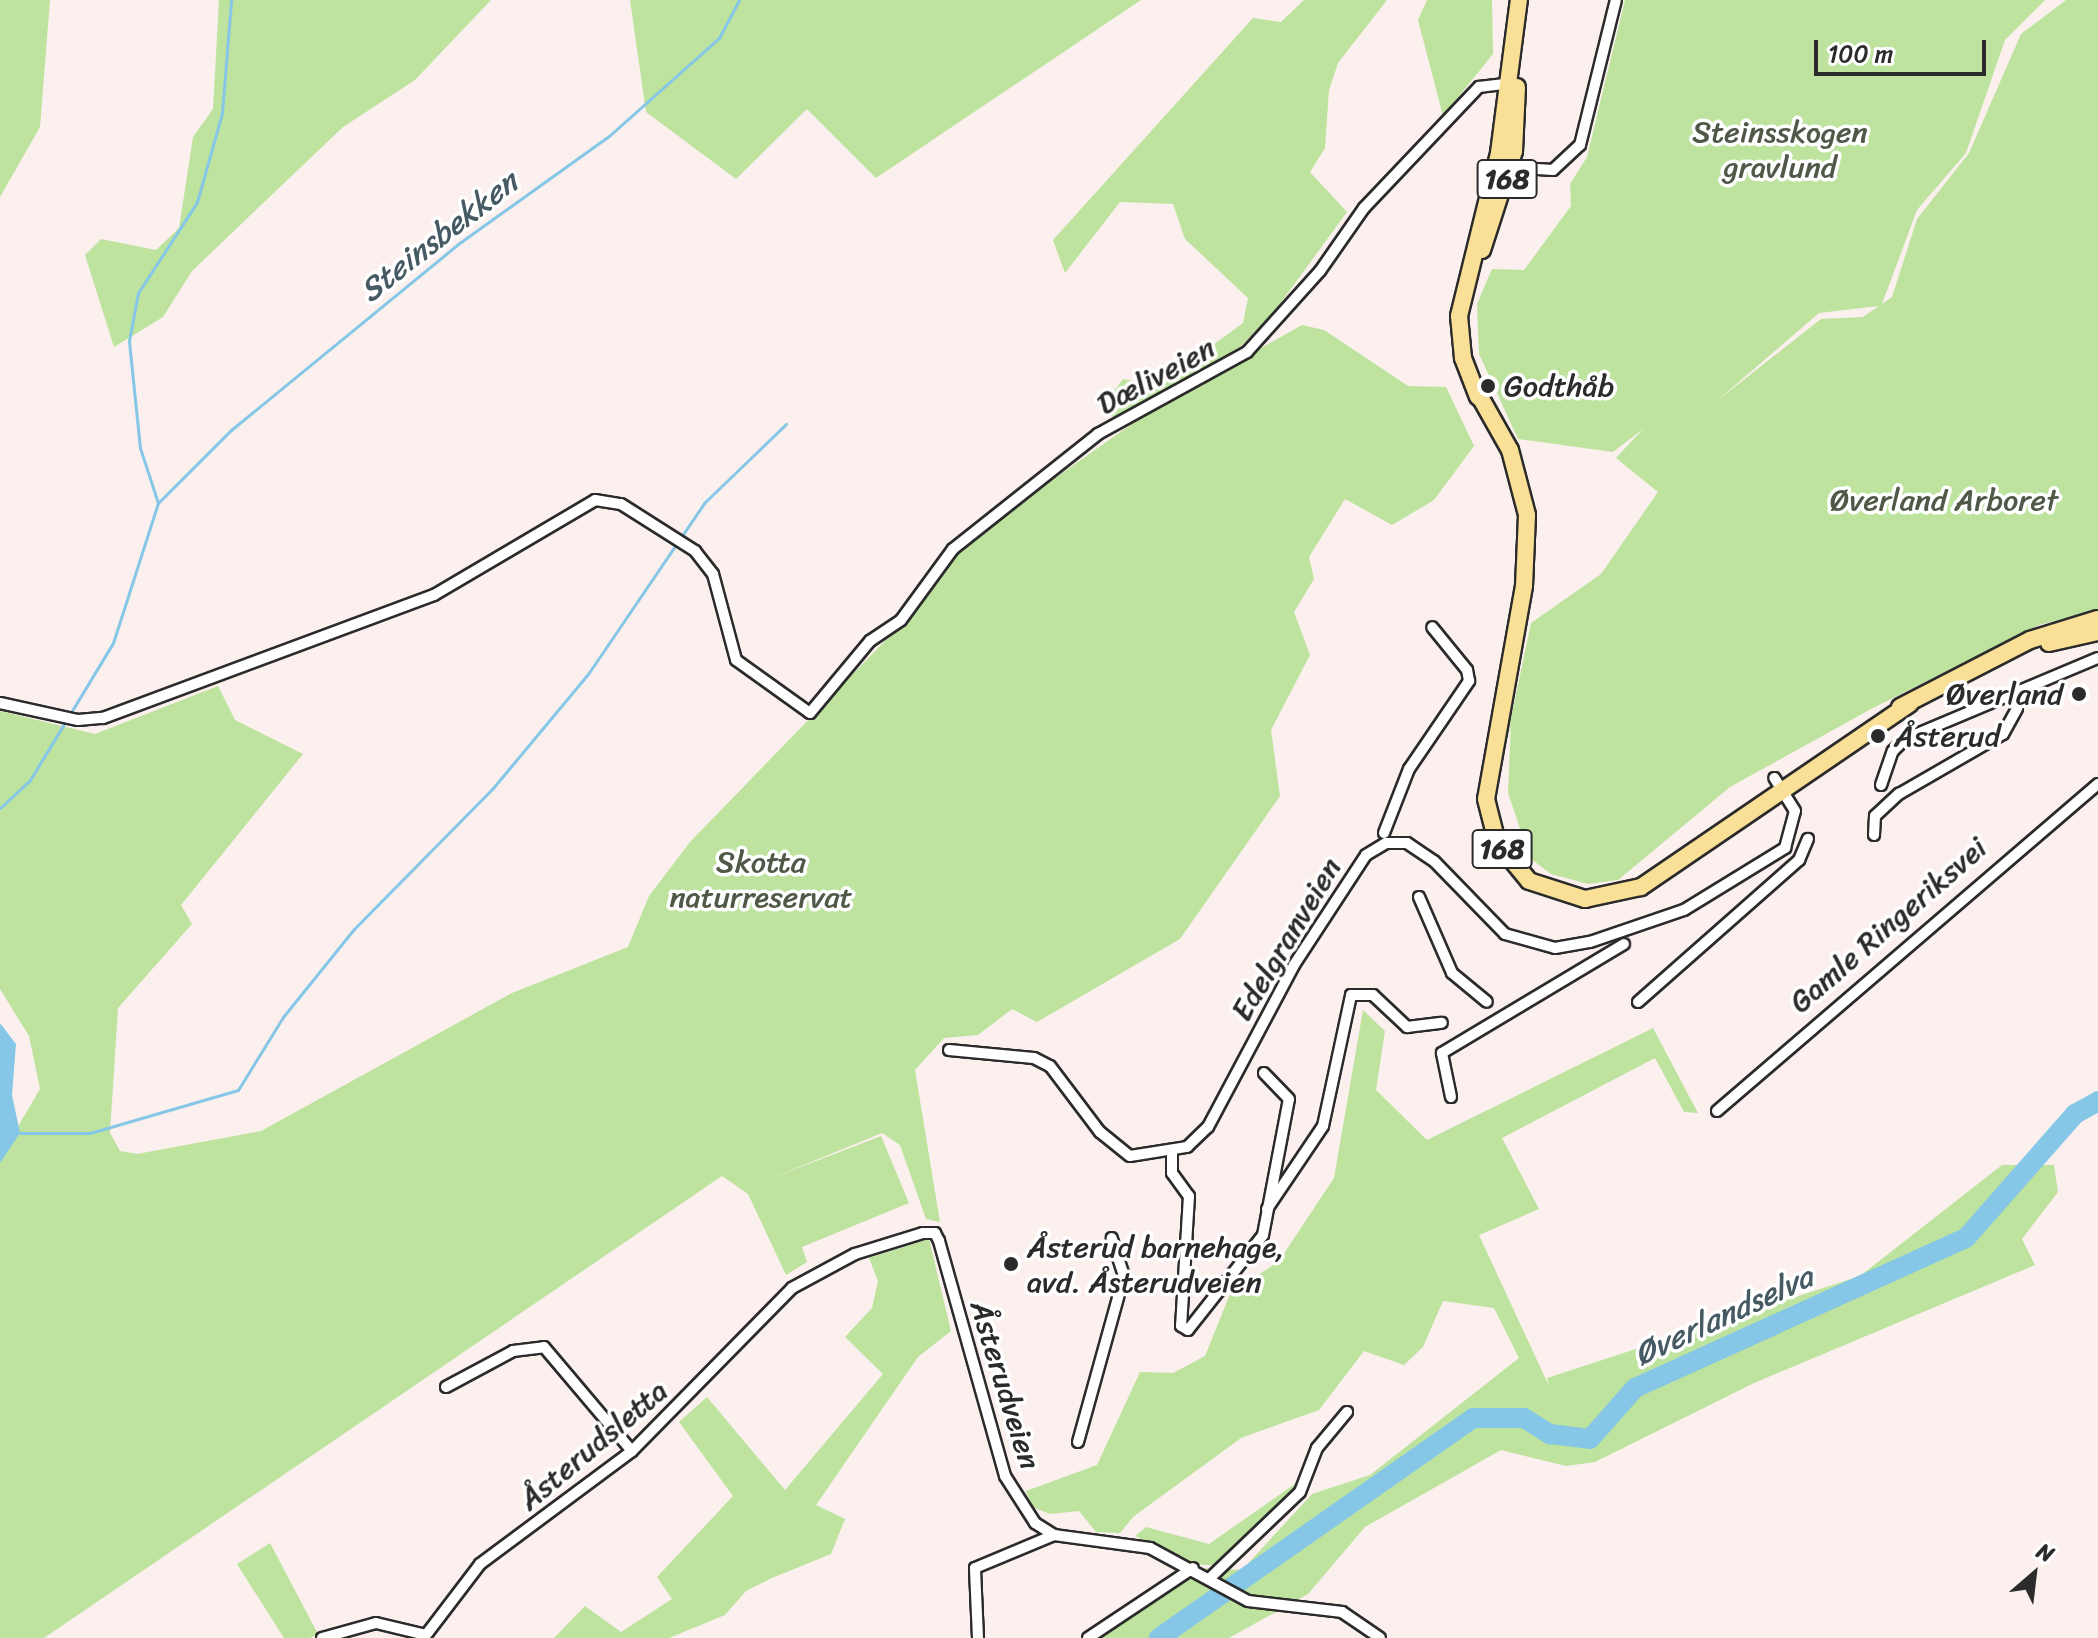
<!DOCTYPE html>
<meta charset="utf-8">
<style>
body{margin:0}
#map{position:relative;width:2098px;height:1638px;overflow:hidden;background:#fbf0ed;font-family:Sriracha,sans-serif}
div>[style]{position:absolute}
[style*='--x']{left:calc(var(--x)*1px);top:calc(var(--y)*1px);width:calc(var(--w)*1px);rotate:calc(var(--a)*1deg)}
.green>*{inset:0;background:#bde39e}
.water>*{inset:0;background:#86c7e7}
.stream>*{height:3px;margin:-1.5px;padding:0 1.5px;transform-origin:1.5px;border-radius:1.5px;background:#86c7e7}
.river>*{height:20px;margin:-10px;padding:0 10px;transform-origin:10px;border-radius:10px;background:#86c7e7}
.roads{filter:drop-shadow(2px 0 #2b2b2b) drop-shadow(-2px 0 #2b2b2b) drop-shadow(0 2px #2b2b2b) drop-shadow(0 -2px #2b2b2b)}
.street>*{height:10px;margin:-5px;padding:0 5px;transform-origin:5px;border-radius:5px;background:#fff}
.primary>*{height:16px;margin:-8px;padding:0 8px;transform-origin:8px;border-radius:8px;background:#fadf96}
.dots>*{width:22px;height:22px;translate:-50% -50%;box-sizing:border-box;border:4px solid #fff;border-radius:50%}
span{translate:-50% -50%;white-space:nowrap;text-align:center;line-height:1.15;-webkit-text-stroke:7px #fff;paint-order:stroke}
.shield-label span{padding:2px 6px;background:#fff;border:2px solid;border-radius:6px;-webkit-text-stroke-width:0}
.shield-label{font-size:28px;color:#2b2b2b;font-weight:700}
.park-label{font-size:30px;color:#505948}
.street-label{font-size:30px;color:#2b2b2b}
.poi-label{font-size:30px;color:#2b2b2b}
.left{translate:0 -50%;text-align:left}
.right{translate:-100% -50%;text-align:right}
.water-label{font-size:32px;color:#465a63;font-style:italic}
.north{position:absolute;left:1994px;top:1534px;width:80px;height:80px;-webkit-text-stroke:6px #fff;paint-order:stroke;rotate:28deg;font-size:22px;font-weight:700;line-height:32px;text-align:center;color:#2b2b2b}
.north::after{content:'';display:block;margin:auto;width:28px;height:36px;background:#2b2b2b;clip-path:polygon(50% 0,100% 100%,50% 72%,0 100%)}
.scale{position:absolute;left:1814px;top:40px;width:172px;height:36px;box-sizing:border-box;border:4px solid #2b2b2b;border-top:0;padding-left:10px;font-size:24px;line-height:28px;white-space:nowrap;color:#2b2b2b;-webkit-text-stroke:6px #fff;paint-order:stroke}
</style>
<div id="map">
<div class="green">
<i style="clip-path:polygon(0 0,50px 0,40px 127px,0 197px)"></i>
<i style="clip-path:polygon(219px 0,491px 0,415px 80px,343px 127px,192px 271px,163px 317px,114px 347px,85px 255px,101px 239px,156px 250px,179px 228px,193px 137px,213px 109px)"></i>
<i style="clip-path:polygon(630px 0,1141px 0,876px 178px,807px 109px,736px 179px,646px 112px)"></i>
<i style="clip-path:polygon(1304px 0,1387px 0,1338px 63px,1329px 90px,1325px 148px,1310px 172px,1347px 212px,1274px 312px,1239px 348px,1116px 420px,1101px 408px,1123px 379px,1158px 385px,1243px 323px,1248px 298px,1185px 239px,1173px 204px,1120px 202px,1065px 273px,1053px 240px,1253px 18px,1281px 22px)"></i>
<i style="clip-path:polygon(1427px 0,1492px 0,1493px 54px,1443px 116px,1418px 20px)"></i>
<i style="clip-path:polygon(evenodd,1625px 0,2045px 0,2005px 40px,1966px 153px,1917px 210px,1882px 304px,1892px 297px,1917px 219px,1969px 153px,2021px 34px,2066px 0,2098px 0,2098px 610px,2039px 625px,1871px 709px,1730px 787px,1618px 880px,1588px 884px,1551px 874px,1530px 858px,1508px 793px,1511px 724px,1501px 766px,1531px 623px,1601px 574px,1658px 492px,1616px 458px,1643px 429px,1613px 452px,1518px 439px,1479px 354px,1477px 304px,1492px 269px,1524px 270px,1571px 206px,1570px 184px,1587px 157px,1625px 0,1879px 306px,1863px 317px,1821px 319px,1718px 400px,1819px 313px,1879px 306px)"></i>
<i style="clip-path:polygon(1302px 325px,1324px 330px,1408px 386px,1446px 387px,1474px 446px,1434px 500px,1392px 525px,1345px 499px,1309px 557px,1314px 579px,1294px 612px,1310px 655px,1271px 730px,1280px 796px,1180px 939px,1037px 1022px,1012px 1009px,978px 1035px,944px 1038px,915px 1070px,940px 1222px,926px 1219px,900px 1145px,882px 1133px,772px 1178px,881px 1136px,909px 1203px,802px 1247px,807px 1262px,786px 1275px,748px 1194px,722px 1176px,44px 1638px,0 1638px,0 1157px,40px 1089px,29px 1036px,0 989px,0 711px,95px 734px,218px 686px,235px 720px,303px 754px,181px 905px,192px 924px,118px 1008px,110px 1133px,120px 1151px,137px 1154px,261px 1131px,512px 993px,628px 947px,649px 896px,690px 842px,911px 614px,970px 538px,1156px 407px)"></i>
<i style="clip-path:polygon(1363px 1010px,1385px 1031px,1376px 1090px,1427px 1140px,1653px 1028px,1698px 1113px,1684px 1112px,1655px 1058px,1502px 1138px,1539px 1209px,1479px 1235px,1549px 1386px,1547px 1378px,1860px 1276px,2002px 1165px,2054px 1165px,2058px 1192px,2022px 1239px,2035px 1265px,1754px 1383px,1595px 1462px,1566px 1466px,1501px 1450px,1365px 1527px,1308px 1594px,1229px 1638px,1087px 1638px,1198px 1568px,1242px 1570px,1312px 1494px,1370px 1475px,1519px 1358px,1494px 1308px,1443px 1301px,1423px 1347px,1404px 1365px,1364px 1351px,1319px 1410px,1241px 1438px,1133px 1517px,1120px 1533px,1096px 1532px,1079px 1511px,1050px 1514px,1032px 1507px,1026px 1491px,1097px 1465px,1140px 1372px,1173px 1373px,1205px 1356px,1230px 1294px,1279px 1261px,1334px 1178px)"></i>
<i style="clip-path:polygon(929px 1239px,951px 1331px,918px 1357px,816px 1505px,845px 1519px,831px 1554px,772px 1578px,746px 1591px,725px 1615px,669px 1638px,554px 1638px,585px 1606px,621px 1632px,672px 1599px,657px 1577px,733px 1496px,679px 1422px,707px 1397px,785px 1490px,883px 1374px,845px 1337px,872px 1308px,878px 1281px,869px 1258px)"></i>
<i style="clip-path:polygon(1299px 1481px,1302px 1486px,1219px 1566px,1196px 1564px,1135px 1536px,1146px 1527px,1209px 1544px)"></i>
<i style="clip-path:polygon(270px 1543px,318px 1634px,310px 1638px,284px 1638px,237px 1564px)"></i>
</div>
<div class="water">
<i style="clip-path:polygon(0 1023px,16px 1044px,12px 1095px,20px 1133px,0 1163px)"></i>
</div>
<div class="stream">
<i style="--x:158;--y:503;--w:103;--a:-45"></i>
<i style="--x:231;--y:430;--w:293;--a:-39.3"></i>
<i style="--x:458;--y:244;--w:186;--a:-35.6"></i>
<i style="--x:609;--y:136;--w:147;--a:-41.7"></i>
<i style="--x:719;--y:38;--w:43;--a:-62.2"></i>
<i style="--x:158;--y:503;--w:58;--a:-108.1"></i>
<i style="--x:140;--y:448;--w:108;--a:-95.9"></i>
<i style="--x:129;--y:341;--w:49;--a:-79.4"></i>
<i style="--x:138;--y:293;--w:108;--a:-57"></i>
<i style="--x:197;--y:202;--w:92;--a:-74.3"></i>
<i style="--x:222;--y:113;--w:113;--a:-85.4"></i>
<i style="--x:0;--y:808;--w:41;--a:-43"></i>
<i style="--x:30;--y:780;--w:160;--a:-58.8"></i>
<i style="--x:113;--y:643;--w:147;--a:-72.2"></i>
<i style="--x:20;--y:1133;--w:70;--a:0"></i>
<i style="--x:90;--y:1133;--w:154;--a:-16.2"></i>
<i style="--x:238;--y:1090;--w:86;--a:-58.3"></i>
<i style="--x:283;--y:1017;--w:113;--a:-51.1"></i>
<i style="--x:354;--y:929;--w:198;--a:-45.4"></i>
<i style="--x:493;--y:788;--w:148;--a:-50.2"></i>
<i style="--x:588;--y:674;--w:207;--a:-55.8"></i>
<i style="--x:704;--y:503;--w:114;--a:-43.9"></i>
</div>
<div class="river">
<i style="--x:1159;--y:1638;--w:383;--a:-35"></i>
<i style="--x:1473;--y:1418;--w:51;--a:0"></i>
<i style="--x:1524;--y:1418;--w:31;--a:32"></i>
<i style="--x:1550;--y:1434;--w:40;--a:7.1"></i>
<i style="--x:1590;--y:1439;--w:68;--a:-48.6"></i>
<i style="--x:1635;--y:1388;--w:363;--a:-24.4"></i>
<i style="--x:1966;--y:1238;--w:165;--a:-48.7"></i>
<i style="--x:2075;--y:1114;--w:26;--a:-29"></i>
</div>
<div class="roads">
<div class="street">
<i style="--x:1506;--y:167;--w:47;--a:3.7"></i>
<i style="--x:1553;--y:170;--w:37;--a:-43"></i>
<i style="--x:1580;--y:145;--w:149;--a:-76.1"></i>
<i style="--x:0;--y:703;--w:80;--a:12.3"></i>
<i style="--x:78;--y:720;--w:25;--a:-5"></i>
<i style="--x:103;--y:718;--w:353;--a:-20.4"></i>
<i style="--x:434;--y:595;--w:187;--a:-30.5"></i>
<i style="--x:595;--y:500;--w:26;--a:9"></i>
<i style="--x:621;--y:504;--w:88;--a:32.4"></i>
<i style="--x:695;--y:551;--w:29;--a:52"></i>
<i style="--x:713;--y:574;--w:89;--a:75"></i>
<i style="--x:736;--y:660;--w:91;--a:35.6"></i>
<i style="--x:810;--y:713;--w:94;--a:-50.2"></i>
<i style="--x:870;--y:641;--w:37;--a:-34"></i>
<i style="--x:901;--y:620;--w:88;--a:-53.8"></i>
<i style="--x:953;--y:549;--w:185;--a:-38.4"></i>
<i style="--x:1098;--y:434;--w:170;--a:-28.8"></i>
<i style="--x:1247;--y:352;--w:109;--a:-48"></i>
<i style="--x:1320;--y:271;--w:77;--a:-55.1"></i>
<i style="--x:1364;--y:208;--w:167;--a:-46.5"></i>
<i style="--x:1479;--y:87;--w:32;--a:-7"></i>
<i style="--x:1881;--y:785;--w:36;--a:-71"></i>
<i style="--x:1893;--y:751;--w:17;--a:-45"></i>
<i style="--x:1905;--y:739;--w:209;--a:-22.8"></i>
<i style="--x:1384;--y:833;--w:69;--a:-68.7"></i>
<i style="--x:1409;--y:769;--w:107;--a:-55.7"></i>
<i style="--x:1469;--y:681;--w:11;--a:-100"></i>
<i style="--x:1467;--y:670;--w:55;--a:-129.1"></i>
<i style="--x:1874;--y:835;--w:19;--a:-87"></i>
<i style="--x:1875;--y:816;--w:33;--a:-43"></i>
<i style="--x:1899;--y:794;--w:120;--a:-30"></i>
<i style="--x:2003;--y:734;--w:29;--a:-61"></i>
<i style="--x:1419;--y:897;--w:83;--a:66.5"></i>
<i style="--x:1452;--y:973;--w:45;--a:39.6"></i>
<i style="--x:1638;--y:1002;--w:215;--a:-41.4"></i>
<i style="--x:1799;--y:860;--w:23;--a:-67"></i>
<i style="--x:949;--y:1050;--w:85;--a:5.4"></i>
<i style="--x:1034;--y:1058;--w:18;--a:27"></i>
<i style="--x:1050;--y:1066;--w:83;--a:52.9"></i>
<i style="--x:1100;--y:1132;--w:38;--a:39"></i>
<i style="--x:1130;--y:1156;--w:58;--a:-9"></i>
<i style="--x:1187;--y:1147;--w:29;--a:-44"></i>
<i style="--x:1208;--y:1127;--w:183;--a:-62"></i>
<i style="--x:1294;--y:965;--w:131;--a:-56.8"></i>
<i style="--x:1366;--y:855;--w:23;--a:-31"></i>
<i style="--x:1386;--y:843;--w:21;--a:0"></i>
<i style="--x:1407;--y:843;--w:32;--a:34"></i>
<i style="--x:1434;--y:861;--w:102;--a:45.8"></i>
<i style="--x:1505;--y:934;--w:52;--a:15.6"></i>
<i style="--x:1555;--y:948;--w:36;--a:-10"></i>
<i style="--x:1590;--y:942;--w:99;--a:-18.8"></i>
<i style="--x:1684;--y:910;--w:119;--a:-31.5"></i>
<i style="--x:1785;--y:848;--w:38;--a:-75"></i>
<i style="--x:1795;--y:811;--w:39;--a:-122"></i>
<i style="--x:1451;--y:1097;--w:45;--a:-101.6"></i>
<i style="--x:1442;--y:1053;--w:212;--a:-30.9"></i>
<i style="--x:1717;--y:1111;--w:502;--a:-40.64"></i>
<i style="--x:1172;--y:1151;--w:22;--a:90"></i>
<i style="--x:1172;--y:1173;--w:29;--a:54"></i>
<i style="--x:1189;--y:1196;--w:130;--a:93.5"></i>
<i style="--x:1181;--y:1326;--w:8;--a:30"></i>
<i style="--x:1188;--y:1330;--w:121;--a:-51.7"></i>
<i style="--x:1263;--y:1235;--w:138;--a:-79.2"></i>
<i style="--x:1289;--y:1099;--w:36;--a:-134"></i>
<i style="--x:1267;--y:1209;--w:100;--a:-56"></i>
<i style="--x:1323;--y:1126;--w:134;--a:-77.9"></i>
<i style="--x:1351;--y:995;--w:22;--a:0"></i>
<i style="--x:1373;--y:995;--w:47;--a:43.3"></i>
<i style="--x:1407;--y:1027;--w:35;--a:-7"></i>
<i style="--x:446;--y:1387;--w:76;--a:-28.2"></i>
<i style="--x:513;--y:1351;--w:31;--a:-7"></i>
<i style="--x:544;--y:1347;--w:136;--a:49.8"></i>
<i style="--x:1078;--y:1442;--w:172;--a:-74.5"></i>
<i style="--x:1124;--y:1276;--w:40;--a:-108"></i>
<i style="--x:1210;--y:1578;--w:124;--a:-43.7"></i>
<i style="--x:1300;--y:1492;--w:47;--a:-68.9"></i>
<i style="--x:1317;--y:1448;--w:47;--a:-50.2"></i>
<i style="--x:322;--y:1638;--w:56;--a:-15.5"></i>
<i style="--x:376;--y:1623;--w:51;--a:13.5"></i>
<i style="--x:426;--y:1635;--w:89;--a:-52.7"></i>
<i style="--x:480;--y:1564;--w:189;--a:-36.6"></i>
<i style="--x:632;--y:1451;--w:228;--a:-45.5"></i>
<i style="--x:792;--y:1288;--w:72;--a:-28.4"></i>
<i style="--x:855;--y:1254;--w:71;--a:-17.2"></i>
<i style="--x:923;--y:1233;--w:12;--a:0"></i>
<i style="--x:935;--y:1233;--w:9;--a:63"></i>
<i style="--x:939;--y:1241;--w:244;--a:74.3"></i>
<i style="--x:1005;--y:1476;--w:56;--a:57.4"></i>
<i style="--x:1035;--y:1523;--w:22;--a:32"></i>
<i style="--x:1054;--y:1535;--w:97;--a:7.7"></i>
<i style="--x:1150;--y:1548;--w:111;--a:28.4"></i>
<i style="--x:1248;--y:1601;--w:95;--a:6.7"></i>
<i style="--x:1342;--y:1612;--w:46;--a:34.4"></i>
<i style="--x:978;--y:1638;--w:70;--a:-92.5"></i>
<i style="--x:975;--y:1568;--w:86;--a:-22.7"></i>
<i style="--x:1088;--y:1638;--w:126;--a:-33.7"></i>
</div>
<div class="primary">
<i style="--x:1482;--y:250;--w:104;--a:-72.1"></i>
<i style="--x:1514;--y:151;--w:64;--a:-87.3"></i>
<i style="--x:1475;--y:388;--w:71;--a:60.6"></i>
<i style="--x:1510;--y:450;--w:67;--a:75.3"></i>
<i style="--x:1527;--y:515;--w:71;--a:92.4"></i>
<i style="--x:1524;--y:586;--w:216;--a:100.1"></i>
<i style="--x:1486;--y:799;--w:44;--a:75.7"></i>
<i style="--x:1497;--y:842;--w:50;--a:50.6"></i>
<i style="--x:1529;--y:881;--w:59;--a:17.8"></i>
<i style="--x:1585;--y:899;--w:57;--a:-12.1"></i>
<i style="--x:1641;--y:887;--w:325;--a:-34.3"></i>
<i style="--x:1478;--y:397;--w:42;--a:-111"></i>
<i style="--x:1463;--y:358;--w:42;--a:-95.4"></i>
<i style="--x:1459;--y:316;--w:168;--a:-76.2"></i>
<i style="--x:1499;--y:153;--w:154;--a:-82.6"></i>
<i style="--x:2049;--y:643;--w:50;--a:-12.7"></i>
<i style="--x:1900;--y:707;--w:146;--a:-27.3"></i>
<i style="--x:2030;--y:640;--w:71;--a:-17.2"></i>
</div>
</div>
<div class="dots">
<i style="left:1488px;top:386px;background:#2b2b2b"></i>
<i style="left:2079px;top:694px;background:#2b2b2b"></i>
<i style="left:1878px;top:736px;background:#2b2b2b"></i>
<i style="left:1011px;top:1264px;background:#2b2b2b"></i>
</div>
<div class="shield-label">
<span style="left:1507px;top:179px">168</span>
<span style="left:1502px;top:849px">168</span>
</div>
<div class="park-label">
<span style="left:1780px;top:149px">Steinsskogen<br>gravlund</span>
<span style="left:1944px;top:500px">Øverland Arboret</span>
<span style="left:761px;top:879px">Skotta<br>naturreservat</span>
</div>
<div class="street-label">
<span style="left:1156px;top:376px;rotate:-28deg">Dæliveien</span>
<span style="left:1888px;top:925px;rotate:-41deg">Gamle Ringeriksvei</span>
<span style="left:1286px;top:939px;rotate:-59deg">Edelgranveien</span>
<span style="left:1005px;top:1385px;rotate:73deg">Åsterudveien</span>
<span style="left:593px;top:1445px;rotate:-40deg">Åsterudsletta</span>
</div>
<div class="poi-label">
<span class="left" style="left:1504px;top:386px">Godthåb</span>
<span class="right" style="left:2063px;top:694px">Øverland</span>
<span class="left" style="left:1894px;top:736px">Åsterud</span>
<span class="left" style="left:1027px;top:1264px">Åsterud barnehage,<br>avd. Åsterudveien</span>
</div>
<div class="water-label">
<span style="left:439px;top:237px;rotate:-38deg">Steinsbekken</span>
<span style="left:1724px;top:1316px;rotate:-25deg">Øverlandselva</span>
</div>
<div class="north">N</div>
<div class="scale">100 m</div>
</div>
